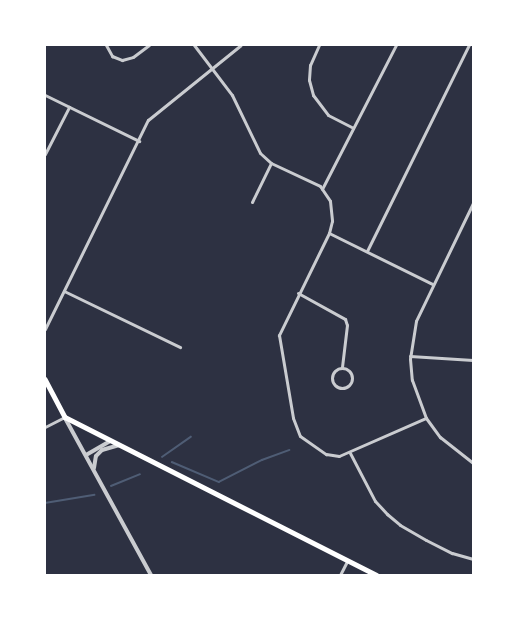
<!DOCTYPE html>
<style>
body{margin:0}
#map{position:relative;width:518px;height:620px;overflow:hidden;background:#2d3142;font-family:"DejaVu Sans",sans-serif}
div>[style]{position:absolute}
[style*='--x']{left:calc(var(--x)*1px);top:calc(var(--y)*1px);width:calc(var(--w)*1px);rotate:calc(var(--a)*1deg)}
.stream>*{height:1.5px;margin:-0.75px;padding:0 0.75px;transform-origin:0.75px;border-radius:0.75px;background:#4f5d75}
.minor>*{height:3px;margin:-1.5px;padding:0 1.5px;transform-origin:1.5px;border-radius:1.5px;background:#caccd0}
.minor>.ring{margin:-1.5px;padding:0;box-sizing:content-box;background:none;border:3px solid #caccd0;border-radius:50%}
.tertiary>*{height:4px;margin:-2px;padding:0 2px;transform-origin:2px;border-radius:2px;background:#caccd0}
.secondary>*{height:4.5px;margin:-2.25px;padding:0 2.25px;transform-origin:2.25px;border-radius:2.25px;background:#fff}
span{translate:-50% -50%;white-space:nowrap;text-align:center;line-height:1.15;-webkit-text-stroke:6px #fff;paint-order:stroke}
.frame{position:absolute;inset:0;border:46px solid #fff;pointer-events:none}
</style>
<div id="map">
<div class="stream">
<i style="--x:162;--y:457;--w:35;--a:-35"></i>
<i style="--x:172;--y:462;--w:51;--a:23.1"></i>
<i style="--x:219;--y:482;--w:48;--a:-27.1"></i>
<i style="--x:262;--y:460;--w:29;--a:-20"></i>
<i style="--x:111;--y:486;--w:31;--a:-22"></i>
<i style="--x:45;--y:503;--w:50;--a:-9.3"></i>
</div>
<div class="minor">
<i style="--x:106;--y:45;--w:13;--a:61"></i>
<i style="--x:112;--y:56;--w:11;--a:22"></i>
<i style="--x:122;--y:60;--w:11;--a:-15"></i>
<i style="--x:133;--y:57;--w:20;--a:-37"></i>
<i style="--x:194;--y:45;--w:63;--a:52.8"></i>
<i style="--x:232;--y:95;--w:64;--a:64.2"></i>
<i style="--x:260;--y:153;--w:15;--a:42"></i>
<i style="--x:271;--y:163;--w:54;--a:25.1"></i>
<i style="--x:320;--y:186;--w:18;--a:56"></i>
<i style="--x:330;--y:201;--w:20;--a:84"></i>
<i style="--x:332;--y:221;--w:12;--a:104"></i>
<i style="--x:329;--y:233;--w:114;--a:116.1"></i>
<i style="--x:279;--y:335;--w:84;--a:80.4"></i>
<i style="--x:293;--y:418;--w:19;--a:69"></i>
<i style="--x:300;--y:436;--w:32;--a:35"></i>
<i style="--x:326;--y:454;--w:13;--a:9"></i>
<i style="--x:339;--y:456;--w:95;--a:-23.6"></i>
<i style="--x:319;--y:45;--w:22;--a:114"></i>
<i style="--x:310;--y:65;--w:15;--a:94"></i>
<i style="--x:309;--y:80;--w:16;--a:75"></i>
<i style="--x:313;--y:95;--w:25;--a:53"></i>
<i style="--x:328;--y:115;--w:28;--a:27"></i>
<i style="--x:45;--y:95;--w:105;--a:26.1"></i>
<i style="--x:45;--y:154;--w:53;--a:-62.9"></i>
<i style="--x:322;--y:189;--w:162;--a:-62.8"></i>
<i style="--x:252;--y:202;--w:43;--a:-64"></i>
<i style="--x:473;--y:203;--w:131;--a:115.8"></i>
<i style="--x:416;--y:321;--w:38;--a:99"></i>
<i style="--x:410;--y:359;--w:21;--a:85"></i>
<i style="--x:412;--y:380;--w:40;--a:69.8"></i>
<i style="--x:426;--y:418;--w:24;--a:54"></i>
<i style="--x:440;--y:437;--w:42;--a:38.2"></i>
<i style="--x:329;--y:233;--w:115;--a:26.3"></i>
<i style="--x:367;--y:251;--w:230;--a:-63.7"></i>
<i style="--x:64;--y:291;--w:129;--a:25.8"></i>
<i style="--x:298;--y:293;--w:54;--a:29"></i>
<i style="--x:345;--y:319;--w:6;--a:72"></i>
<i style="--x:347;--y:325;--w:42;--a:96.8"></i>
<i style="--x:45;--y:329;--w:233;--a:-63.8"></i>
<i style="--x:148;--y:120;--w:119;--a:-38.9"></i>
<i style="--x:410;--y:356;--w:63;--a:3.6"></i>
<i class="ring" style="left:332px;top:368px;width:17px;height:17px"></i>
<i style="--x:45;--y:427;--w:22;--a:-27"></i>
<i style="--x:350;--y:453;--w:54;--a:62.5"></i>
<i style="--x:375;--y:501;--w:18;--a:47"></i>
<i style="--x:387;--y:514;--w:17;--a:40"></i>
<i style="--x:400;--y:525;--w:30;--a:30"></i>
<i style="--x:426;--y:540;--w:29;--a:27"></i>
<i style="--x:452;--y:553;--w:22;--a:16"></i>
<i style="--x:340;--y:575;--w:16;--a:-63"></i>
</div>
<div class="tertiary">
<i style="--x:65;--y:418;--w:179;--a:61.3"></i>
<i style="--x:86;--y:455;--w:28;--a:-30"></i>
<i style="--x:94;--y:468;--w:12;--a:-81"></i>
<i style="--x:96;--y:456;--w:8;--a:-45"></i>
<i style="--x:102;--y:450;--w:18;--a:-16"></i>
</div>
<div class="secondary">
<i style="--x:45;--y:379;--w:43;--a:62.2"></i>
<i style="--x:65;--y:417;--w:349;--a:26.9"></i>
</div>
<div class="frame"></div>
</div>
